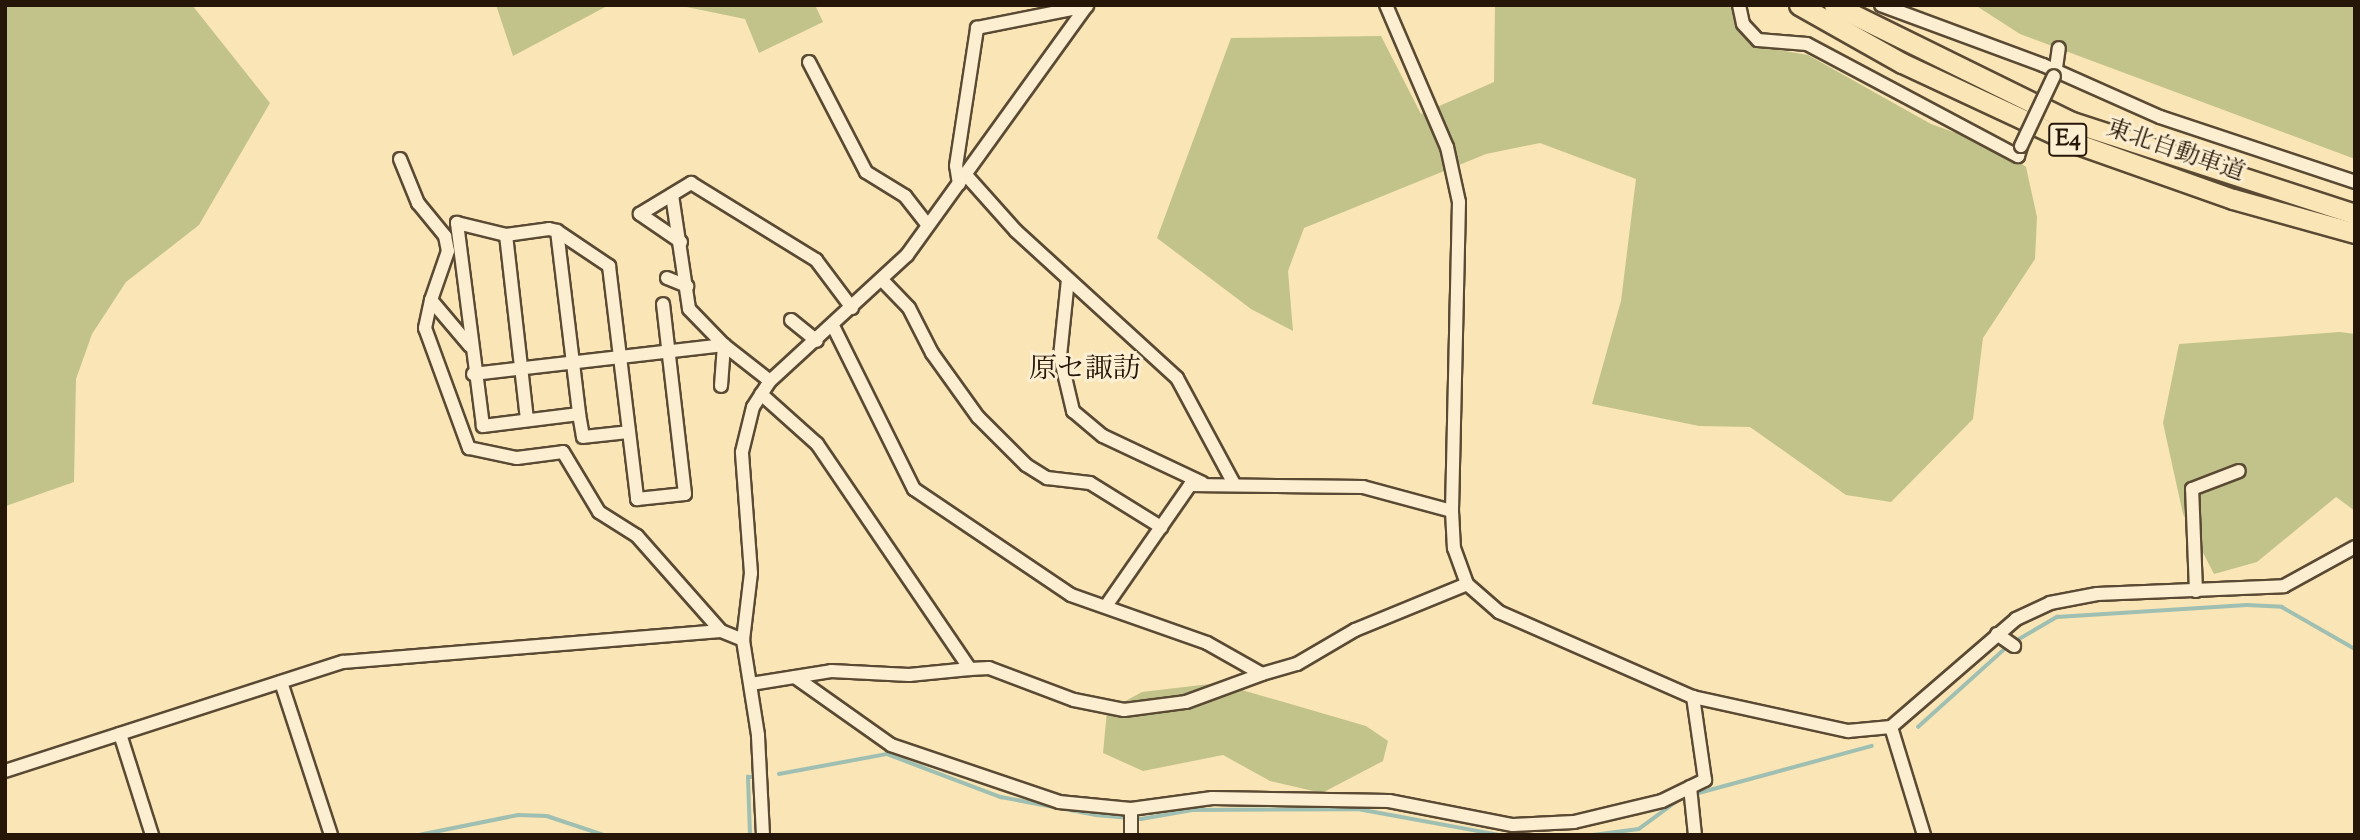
<!DOCTYPE html>
<meta charset="utf-8">
<style>
body{margin:0}
#map{position:relative;width:2360px;height:840px;overflow:hidden;background:#fae5b6;font-family:"Sorts Mill Goudy","Noto Serif JP",serif}
div>[style]{position:absolute}
[style*='--x']{left:calc(var(--x)*1px);top:calc(var(--y)*1px);width:calc(var(--w)*1px);rotate:calc(var(--a)*1deg)}
.green>*{inset:0;background:#c2c38b}
.stream>*{height:3.5px;margin:-1.75px;padding:0 1.75px;transform-origin:1.75px;border-radius:1.75px;background:#9ebfb1}
.roads{filter:drop-shadow(2px 0 #5a4a34) drop-shadow(-2px 0 #5a4a34) drop-shadow(0 2px #5a4a34) drop-shadow(0 -2px #5a4a34)}
.minor>*{height:12px;margin:-6px;padding:0 6px;transform-origin:6px;border-radius:6px;background:#fceed0}
.highway>*{height:19px;margin:-9.5px;padding:0 9.5px;transform-origin:9.5px;border-radius:9.5px;background:#fae5b6}
.bridges{filter:drop-shadow(2px 0 #5a4a34) drop-shadow(-2px 0 #5a4a34) drop-shadow(0 2px #5a4a34) drop-shadow(0 -2px #5a4a34)}
.minor-bridge>*{height:12px;margin:-6px;padding:0 6px;transform-origin:6px;border-radius:6px;background:#fceed0}
span{translate:-50% -50%;white-space:nowrap;text-align:center;line-height:1.15;-webkit-text-stroke:6px #fceed0;paint-order:stroke}
.shield-label span{padding:2px 5px;background:#fceed0;border:2px solid;border-radius:5px;-webkit-text-stroke-width:0}
.shield-label{font-size:23px;color:#251608;font-weight:700}
.street-label{font-size:24px;color:#251608}
.quarter-label{font-size:28px;color:#251608}
.frame{position:absolute;inset:0;border:7px solid #251608;pointer-events:none}
</style>
<div id="map">
<div class="green">
<i style="clip-path:polygon(5px 5px,192px 5px,270px 103px,199px 225px,126px 282px,92px 334px,76px 379px,74px 482px,6px 506px)"></i>
<i style="clip-path:polygon(496px 5px,609px 5px,513px 56px)"></i>
<i style="clip-path:polygon(677px 5px,815px 5px,823px 22px,759px 53px,745px 19px)"></i>
<i style="clip-path:polygon(1495px 5px,1734px 5px,1752px 45px,1808px 55px,1931px 124px,2003px 150px,2026px 167px,2037px 217px,2035px 259px,1983px 338px,1973px 419px,1891px 502px,1846px 495px,1750px 427px,1699px 426px,1592px 404px,1621px 301px,1636px 179px,1540px 143px,1486px 154px,1304px 228px,1288px 271px,1293px 331px,1251px 309px,1157px 238px,1231px 38px,1381px 36px,1421px 114px,1494px 82px)"></i>
<i style="clip-path:polygon(1975px 5px,2355px 5px,2355px 159px,2020px 34px)"></i>
<i style="clip-path:polygon(2340px 332px,2355px 334px,2355px 511px,2336px 497px,2257px 562px,2214px 574px,2183px 514px,2163px 423px,2179px 344px)"></i>
<i style="clip-path:polygon(1218px 683px,1366px 726px,1388px 741px,1383px 761px,1322px 793px,1270px 781px,1223px 755px,1143px 771px,1103px 753px,1107px 711px,1142px 692px)"></i>
</div>
<div class="stream">
<i style="--x:2014;--y:642;--w:50;--a:-30.2"></i>
<i style="--x:2057;--y:617;--w:190;--a:-3.6"></i>
<i style="--x:2247;--y:605;--w:35;--a:3"></i>
<i style="--x:2282;--y:607;--w:84;--a:29.9"></i>
<i style="--x:1918;--y:727;--w:121;--a:-42"></i>
<i style="--x:779;--y:774;--w:110;--a:-10.5"></i>
<i style="--x:887;--y:754;--w:122;--a:20.7"></i>
<i style="--x:1001;--y:797;--w:97;--a:10.7"></i>
<i style="--x:1096;--y:815;--w:45;--a:5.1"></i>
<i style="--x:1141;--y:819;--w:53;--a:-9.8"></i>
<i style="--x:1193;--y:810;--w:165;--a:-0.3"></i>
<i style="--x:1358;--y:809;--w:143;--a:10.4"></i>
<i style="--x:1695;--y:794;--w:183;--a:-15.2"></i>
<i style="--x:419;--y:835;--w:101;--a:-11.4"></i>
<i style="--x:518;--y:815;--w:29;--a:2"></i>
<i style="--x:547;--y:816;--w:60;--a:18.4"></i>
<i style="--x:750;--y:835;--w:58;--a:-92"></i>
<i style="--x:748;--y:777;--w:6;--a:0"></i>
<i style="--x:1593;--y:835;--w:46;--a:-7.4"></i>
<i style="--x:1639;--y:829;--w:56;--a:-36.3"></i>
</div>
<div class="roads">
<div class="minor">
<i style="--x:1386;--y:5;--w:155;--a:66.8"></i>
<i style="--x:1447;--y:147;--w:56;--a:77.7"></i>
<i style="--x:1459;--y:202;--w:309;--a:91.3"></i>
<i style="--x:1452;--y:511;--w:37;--a:87"></i>
<i style="--x:1454;--y:548;--w:38;--a:70"></i>
<i style="--x:1467;--y:584;--w:43;--a:41.2"></i>
<i style="--x:1499;--y:612;--w:212;--a:23.7"></i>
<i style="--x:1693;--y:697;--w:159;--a:12.4"></i>
<i style="--x:1848;--y:731;--w:43;--a:-5.3"></i>
<i style="--x:1891;--y:727;--w:113;--a:73"></i>
<i style="--x:1739;--y:5;--w:19;--a:78"></i>
<i style="--x:1743;--y:24;--w:22;--a:47"></i>
<i style="--x:1758;--y:40;--w:49;--a:4.7"></i>
<i style="--x:1807;--y:44;--w:239;--a:28"></i>
<i style="--x:2018;--y:156;--w:10;--a:-73"></i>
<i style="--x:1881;--y:5;--w:173;--a:20.3"></i>
<i style="--x:2043;--y:65;--w:128;--a:24"></i>
<i style="--x:2160;--y:117;--w:206;--a:18.4"></i>
<i style="--x:809;--y:62;--w:124;--a:62.6"></i>
<i style="--x:866;--y:172;--w:46;--a:31.6"></i>
<i style="--x:905;--y:196;--w:36;--a:52"></i>
<i style="--x:2055;--y:75;--w:27;--a:-82"></i>
<i style="--x:400;--y:159;--w:48;--a:67.8"></i>
<i style="--x:418;--y:203;--w:43;--a:50.7"></i>
<i style="--x:445;--y:236;--w:15;--a:79"></i>
<i style="--x:448;--y:251;--w:52;--a:109.1"></i>
<i style="--x:431;--y:300;--w:60;--a:49.7"></i>
<i style="--x:966;--y:175;--w:75;--a:48.2"></i>
<i style="--x:1016;--y:231;--w:218;--a:42.4"></i>
<i style="--x:1177;--y:378;--w:120;--a:61.7"></i>
<i style="--x:959;--y:184;--w:18;--a:-99"></i>
<i style="--x:956;--y:166;--w:140;--a:-81.3"></i>
<i style="--x:977;--y:28;--w:112;--a:-11.3"></i>
<i style="--x:672;--y:195;--w:115;--a:81.5"></i>
<i style="--x:689;--y:309;--w:50;--a:45.8"></i>
<i style="--x:724;--y:345;--w:41;--a:94.2"></i>
<i style="--x:557;--y:231;--w:184;--a:83.1"></i>
<i style="--x:579;--y:414;--w:97;--a:172.9"></i>
<i style="--x:483;--y:426;--w:205;--a:-97.3"></i>
<i style="--x:457;--y:223;--w:50;--a:13.8"></i>
<i style="--x:506;--y:235;--w:43;--a:-7.9"></i>
<i style="--x:549;--y:229;--w:8;--a:14"></i>
<i style="--x:557;--y:231;--w:63;--a:33.9"></i>
<i style="--x:609;--y:266;--w:235;--a:83.1"></i>
<i style="--x:637;--y:499;--w:48;--a:-5.9"></i>
<i style="--x:685;--y:494;--w:191;--a:-96.6"></i>
<i style="--x:506;--y:235;--w:186;--a:83.5"></i>
<i style="--x:681;--y:242;--w:50;--a:-145.7"></i>
<i style="--x:640;--y:214;--w:60;--a:-31.3"></i>
<i style="--x:691;--y:183;--w:147;--a:31.6"></i>
<i style="--x:816;--y:260;--w:60;--a:53.1"></i>
<i style="--x:667;--y:278;--w:22;--a:22"></i>
<i style="--x:1068;--y:279;--w:77;--a:95.9"></i>
<i style="--x:1060;--y:356;--w:57;--a:76.7"></i>
<i style="--x:1073;--y:411;--w:39;--a:40"></i>
<i style="--x:1103;--y:436;--w:110;--a:25.2"></i>
<i style="--x:883;--y:281;--w:37;--a:46"></i>
<i style="--x:909;--y:308;--w:51;--a:62.9"></i>
<i style="--x:932;--y:353;--w:79;--a:54.3"></i>
<i style="--x:978;--y:417;--w:68;--a:45"></i>
<i style="--x:1026;--y:465;--w:25;--a:32"></i>
<i style="--x:1047;--y:478;--w:43;--a:6.6"></i>
<i style="--x:1090;--y:483;--w:84;--a:31.8"></i>
<i style="--x:431;--y:300;--w:29;--a:102"></i>
<i style="--x:425;--y:328;--w:128;--a:69.9"></i>
<i style="--x:469;--y:448;--w:49;--a:11.8"></i>
<i style="--x:517;--y:458;--w:46;--a:-7.4"></i>
<i style="--x:563;--y:452;--w:70;--a:59"></i>
<i style="--x:599;--y:512;--w:45;--a:32.3"></i>
<i style="--x:637;--y:536;--w:127;--a:48.5"></i>
<i style="--x:791;--y:320;--w:33;--a:39"></i>
<i style="--x:833;--y:326;--w:182;--a:63.6"></i>
<i style="--x:914;--y:489;--w:189;--a:34"></i>
<i style="--x:1071;--y:595;--w:144;--a:19.4"></i>
<i style="--x:1207;--y:643;--w:63;--a:29.4"></i>
<i style="--x:1262;--y:674;--w:36;--a:-16"></i>
<i style="--x:1297;--y:664;--w:67;--a:-30.4"></i>
<i style="--x:1355;--y:630;--w:121;--a:-22.3"></i>
<i style="--x:473;--y:374;--w:253;--a:-6.6"></i>
<i style="--x:724;--y:345;--w:58;--a:38"></i>
<i style="--x:579;--y:414;--w:23;--a:80"></i>
<i style="--x:583;--y:437;--w:46;--a:-6.2"></i>
<i style="--x:2196;--y:591;--w:102;--a:-92.2"></i>
<i style="--x:2192;--y:489;--w:50;--a:-21"></i>
<i style="--x:1106;--y:606;--w:147;--a:-55.2"></i>
<i style="--x:1190;--y:485;--w:173;--a:0.7"></i>
<i style="--x:1363;--y:487;--w:92;--a:15.1"></i>
<i style="--x:1997;--y:634;--w:21;--a:35"></i>
<i style="--x:970;--y:669;--w:19;--a:-3"></i>
<i style="--x:989;--y:668;--w:91;--a:20.6"></i>
<i style="--x:1074;--y:700;--w:51;--a:11.3"></i>
<i style="--x:1124;--y:710;--w:63;--a:-7.4"></i>
<i style="--x:1186;--y:702;--w:81;--a:-20.2"></i>
<i style="--x:795;--y:677;--w:118;--a:35.3"></i>
<i style="--x:891;--y:745;--w:177;--a:18.7"></i>
<i style="--x:1059;--y:802;--w:72;--a:5.6"></i>
<i style="--x:1131;--y:809;--w:82;--a:-7.7"></i>
<i style="--x:1212;--y:798;--w:177;--a:1"></i>
<i style="--x:1389;--y:801;--w:126;--a:11"></i>
<i style="--x:1513;--y:825;--w:61;--a:-2.8"></i>
<i style="--x:1574;--y:822;--w:90;--a:-13.4"></i>
<i style="--x:1662;--y:801;--w:48;--a:-26"></i>
<i style="--x:1705;--y:780;--w:84;--a:-98.2"></i>
<i style="--x:281;--y:682;--w:161;--a:71.9"></i>
<i style="--x:751;--y:684;--w:81;--a:-9.2"></i>
<i style="--x:831;--y:671;--w:78;--a:2.9"></i>
<i style="--x:909;--y:675;--w:61;--a:-5.6"></i>
<i style="--x:970;--y:669;--w:272;--a:-124.2"></i>
<i style="--x:817;--y:444;--w:75;--a:-138.2"></i>
<i style="--x:1891;--y:727;--w:165;--a:-40.8"></i>
<i style="--x:2016;--y:619;--w:38;--a:-25"></i>
<i style="--x:2050;--y:603;--w:48;--a:-10.8"></i>
<i style="--x:2097;--y:594;--w:187;--a:-2.4"></i>
<i style="--x:2284;--y:586;--w:81;--a:-28.8"></i>
<i style="--x:120;--y:734;--w:106;--a:72.4"></i>
<i style="--x:5;--y:771;--w:355;--a:-17.9"></i>
<i style="--x:343;--y:662;--w:379;--a:-4.7"></i>
<i style="--x:721;--y:631;--w:24;--a:22"></i>
<i style="--x:1690;--y:787;--w:48;--a:84.1"></i>
<i style="--x:763;--y:835;--w:100;--a:-92.9"></i>
<i style="--x:758;--y:735;--w:96;--a:-99"></i>
<i style="--x:743;--y:640;--w:67;--a:-83.2"></i>
<i style="--x:751;--y:573;--w:121;--a:-94.3"></i>
<i style="--x:742;--y:452;--w:46;--a:-76.3"></i>
<i style="--x:753;--y:407;--w:31;--a:-57"></i>
<i style="--x:770;--y:381;--w:186;--a:-42.6"></i>
<i style="--x:907;--y:255;--w:308;--a:-54.2"></i>
<i style="--x:1131;--y:835;--w:26;--a:-90"></i>
</div>
<div class="highway">
<i style="--x:1799;--y:5;--w:118;--a:29.4"></i>
<i style="--x:1902;--y:63;--w:184;--a:25"></i>
<i style="--x:2069;--y:141;--w:174;--a:19.5"></i>
<i style="--x:2233;--y:199;--w:127;--a:15.6"></i>
<i style="--x:1834;--y:5;--w:265;--a:26.2"></i>
<i style="--x:2072;--y:122;--w:298;--a:18"></i>
</div>
</div>
<div class="bridges">
<div class="minor-bridge">
<i style="--x:2021;--y:146;--w:77;--a:-64.8"></i>
</div>
</div>
<div class="shield-label">
<span style="left:2068px;top:140px">E4</span>
</div>
<div class="street-label">
<span style="left:2175px;top:152px;rotate:19deg">東北自動車道</span>
</div>
<div class="quarter-label">
<span style="left:1085px;top:370px">原セ諏訪</span>
</div>
<div class="frame"></div>
</div>
